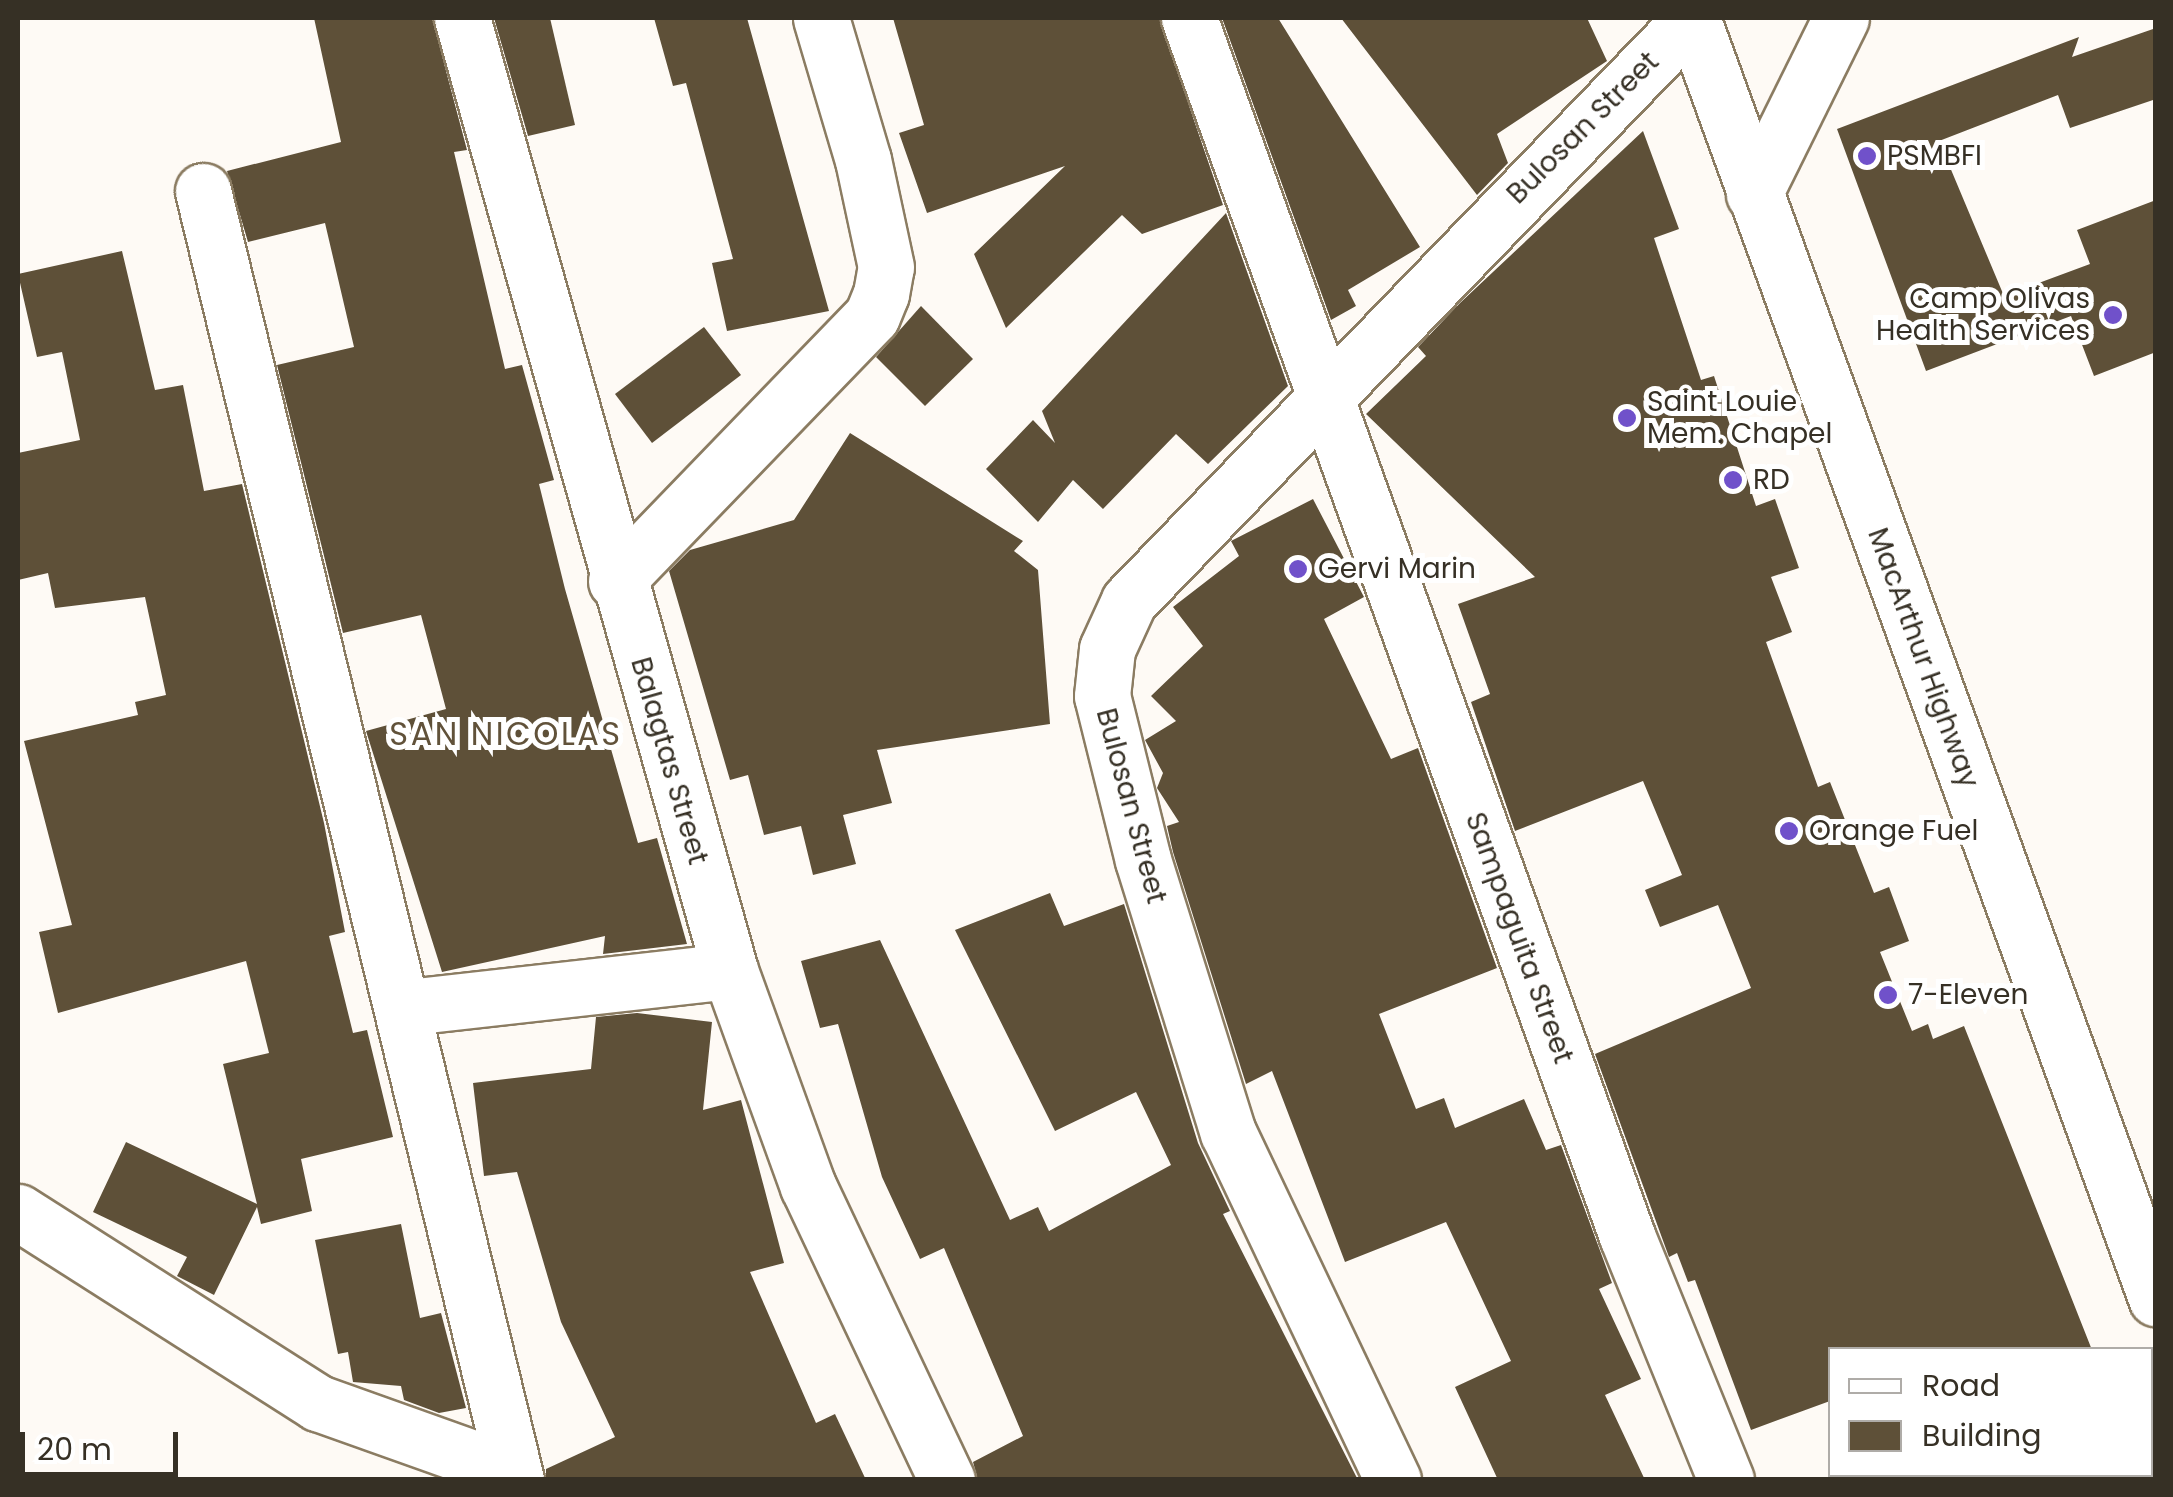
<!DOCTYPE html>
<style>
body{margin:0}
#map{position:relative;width:2173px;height:1497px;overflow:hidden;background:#fefaf5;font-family:Poppins,sans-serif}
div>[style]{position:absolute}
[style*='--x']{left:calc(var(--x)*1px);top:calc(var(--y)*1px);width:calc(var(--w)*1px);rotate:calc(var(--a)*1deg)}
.building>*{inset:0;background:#5e5038}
.roads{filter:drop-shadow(2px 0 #8b7c62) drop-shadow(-2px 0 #8b7c62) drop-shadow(0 2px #8b7c62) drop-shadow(0 -2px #8b7c62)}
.minor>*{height:55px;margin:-27.5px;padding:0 27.5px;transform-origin:27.5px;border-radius:27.5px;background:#fff}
.highway>*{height:55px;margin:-27.5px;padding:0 27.5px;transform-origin:27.5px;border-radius:27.5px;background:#fff}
.dots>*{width:28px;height:28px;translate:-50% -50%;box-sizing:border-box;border:5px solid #fff;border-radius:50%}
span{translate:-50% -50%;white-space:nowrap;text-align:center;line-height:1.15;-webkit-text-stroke:10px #fff;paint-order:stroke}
.street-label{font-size:28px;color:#363025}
.poi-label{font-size:28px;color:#363025}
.left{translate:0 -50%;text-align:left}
.right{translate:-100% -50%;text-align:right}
.quarter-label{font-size:32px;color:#61523a;letter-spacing:2.5px}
.frame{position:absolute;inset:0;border:20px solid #363025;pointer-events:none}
.legend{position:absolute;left:1828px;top:1347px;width:325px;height:130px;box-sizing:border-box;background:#fff;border:2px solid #afaca8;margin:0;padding:12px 18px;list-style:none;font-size:30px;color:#363025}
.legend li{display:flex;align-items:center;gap:20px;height:50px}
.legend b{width:50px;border:2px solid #afaca8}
.scale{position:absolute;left:20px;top:1432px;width:158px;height:45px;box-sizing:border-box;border:5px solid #363025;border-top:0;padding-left:12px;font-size:30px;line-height:35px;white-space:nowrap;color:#363025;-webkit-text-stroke:8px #fff;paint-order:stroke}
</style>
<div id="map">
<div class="building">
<i style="clip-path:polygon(314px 18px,432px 18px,467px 150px,454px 152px,505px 369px,522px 365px,554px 480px,539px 484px,565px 589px,638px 843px,657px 838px,687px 944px,603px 954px,605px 936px,442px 972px,366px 731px,446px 709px,421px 615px,343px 633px,277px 365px,354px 347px,325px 223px,248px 242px,227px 171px,341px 142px)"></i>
<i style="clip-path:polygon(494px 18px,550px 18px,575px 125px,528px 136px)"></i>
<i style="clip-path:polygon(654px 18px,747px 18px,829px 311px,727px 331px,712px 263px,733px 259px,686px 83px,673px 86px)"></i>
<i style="clip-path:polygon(893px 18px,1159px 18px,1223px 205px,1142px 234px,1122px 215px,1006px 328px,974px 254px,1065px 166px,927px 213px,899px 133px,924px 125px)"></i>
<i style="clip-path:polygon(1222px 18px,1278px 18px,1420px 247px,1348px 290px,1356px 306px,1331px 320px)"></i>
<i style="clip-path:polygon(1341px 18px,1587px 18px,1607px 61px,1497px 134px,1508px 163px,1477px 195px)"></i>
<i style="clip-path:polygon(2156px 28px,2156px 99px,2070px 128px,2058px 95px,1939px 141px,2004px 296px,2090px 264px,2077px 230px,2156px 200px,2156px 352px,2094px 376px,2071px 316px,1926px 371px,1837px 129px,2079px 37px,2072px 57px)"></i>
<i style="clip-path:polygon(1643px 131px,1679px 229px,1654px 238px,1701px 380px,1714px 376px,1756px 506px,1775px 499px,1799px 568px,1771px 577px,1792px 632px,1766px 642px,1818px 787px,1830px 782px,1874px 893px,1889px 887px,1909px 941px,1880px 952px,1912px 1031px,1928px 1024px,1933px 1039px,1964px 1026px,2092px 1350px,1830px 1350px,1830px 1401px,1751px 1430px,1695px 1280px,1688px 1282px,1677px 1253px,1669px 1257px,1595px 1054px,1751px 988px,1718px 905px,1660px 927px,1645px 890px,1682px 875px,1643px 781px,1515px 831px,1471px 702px,1490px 694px,1458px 604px,1535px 577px,1366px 414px,1426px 356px,1418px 347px,1460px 303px)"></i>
<i style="clip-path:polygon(1226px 213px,1288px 386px,1208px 464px,1176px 434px,1103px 509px,1073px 480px,1038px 522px,986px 469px,1033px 420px,1055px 443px,1042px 411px)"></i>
<i style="clip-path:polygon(122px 251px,155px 390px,183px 385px,204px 491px,242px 484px,324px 823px,345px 932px,329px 936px,353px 1033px,367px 1030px,393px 1137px,301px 1159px,312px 1211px,261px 1224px,257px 1207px,214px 1295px,177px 1276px,187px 1257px,93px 1212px,126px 1142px,257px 1204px,223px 1064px,269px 1053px,246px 961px,58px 1013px,39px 932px,72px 925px,24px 741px,138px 715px,135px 702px,166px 695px,145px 597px,55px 608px,48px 573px,18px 580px,18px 453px,80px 440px,62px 352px,37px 357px,18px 274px)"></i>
<i style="clip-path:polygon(921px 306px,973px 359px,925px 406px,876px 357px)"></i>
<i style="clip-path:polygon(704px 327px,741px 375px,652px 443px,615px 394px)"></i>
<i style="clip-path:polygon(850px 433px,1023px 541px,1014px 551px,1038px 570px,1050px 724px,877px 750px,892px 803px,843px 815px,856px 864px,813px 875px,801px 826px,764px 835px,748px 775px,730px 780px,669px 571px,690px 550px,794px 520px)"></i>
<i style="clip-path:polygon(1313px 499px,1364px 597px,1324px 619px,1391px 759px,1418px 748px,1497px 968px,1379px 1014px,1416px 1109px,1444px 1098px,1455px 1128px,1524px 1099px,1546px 1150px,1561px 1145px,1612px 1283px,1599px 1289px,1641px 1379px,1605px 1395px,1645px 1480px,1498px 1480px,1455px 1387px,1511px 1361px,1446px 1222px,1345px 1262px,1272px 1071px,1246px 1084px,1173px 852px,1167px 826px,1179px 822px,1157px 788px,1163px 773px,1145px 740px,1176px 721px,1151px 696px,1203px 646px,1173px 607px,1239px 556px,1231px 541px)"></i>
<i style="clip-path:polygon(1050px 893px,1064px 926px,1124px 904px,1198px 1143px,1230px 1211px,1223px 1214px,1358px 1480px,978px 1480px,973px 1462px,1023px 1436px,944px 1248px,920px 1259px,882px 1177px,838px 1024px,820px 1028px,801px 961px,880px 940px,1010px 1220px,1038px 1207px,1049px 1231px,1171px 1165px,1136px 1092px,1055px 1131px,955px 930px)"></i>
<i style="clip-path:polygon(637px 1013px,712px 1022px,703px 1110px,741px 1100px,784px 1263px,750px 1272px,816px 1423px,835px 1414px,866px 1480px,546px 1480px,546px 1469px,615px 1437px,561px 1322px,517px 1172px,484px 1176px,473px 1083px,591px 1069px,596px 1017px)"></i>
<i style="clip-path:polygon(401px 1224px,420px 1318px,441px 1313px,466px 1408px,439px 1413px,404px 1400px,401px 1386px,353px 1382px,348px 1352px,338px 1354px,315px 1240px)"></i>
</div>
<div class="roads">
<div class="minor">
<i style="--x:462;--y:18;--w:990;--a:74.29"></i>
<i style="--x:730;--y:971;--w:229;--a:70.1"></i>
<i style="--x:808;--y:1186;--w:325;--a:64.7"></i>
<i style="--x:1189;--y:18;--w:1294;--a:70.22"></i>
<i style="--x:1627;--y:1236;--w:263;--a:67.9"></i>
<i style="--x:203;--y:191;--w:1326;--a:76.35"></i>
<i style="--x:1754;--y:194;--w:196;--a:-63.7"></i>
<i style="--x:616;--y:581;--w:368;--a:-46"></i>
<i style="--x:872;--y:316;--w:24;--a:-68"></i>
<i style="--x:881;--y:294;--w:27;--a:-80"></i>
<i style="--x:886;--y:267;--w:109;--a:-102.1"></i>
<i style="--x:863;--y:160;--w:148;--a:-106.5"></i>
<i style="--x:408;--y:1007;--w:324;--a:-6.4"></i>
<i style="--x:18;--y:1212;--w:356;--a:32.5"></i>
<i style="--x:318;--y:1403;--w:206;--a:19.6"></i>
<i style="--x:1393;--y:1480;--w:384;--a:-115.4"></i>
<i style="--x:1228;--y:1133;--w:286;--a:-107.3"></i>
<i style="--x:1143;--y:860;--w:169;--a:-104"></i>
<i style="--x:1102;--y:696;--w:47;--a:-83.9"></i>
<i style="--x:1107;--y:649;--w:53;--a:-65.4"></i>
<i style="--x:1129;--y:601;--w:810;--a:-46"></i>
</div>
<div class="highway">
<i style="--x:1692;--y:18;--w:1362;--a:70.07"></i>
</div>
</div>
<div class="dots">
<i style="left:1867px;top:156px;background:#7051ca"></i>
<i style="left:2113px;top:315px;background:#7051ca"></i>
<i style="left:1627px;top:418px;background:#7051ca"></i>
<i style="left:1733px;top:480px;background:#7051ca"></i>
<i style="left:1298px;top:569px;background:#7051ca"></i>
<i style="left:1789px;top:831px;background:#7051ca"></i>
<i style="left:1888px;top:995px;background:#7051ca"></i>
</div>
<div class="street-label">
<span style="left:1583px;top:128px;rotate:-45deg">Bulosan Street</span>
<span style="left:1923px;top:658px;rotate:70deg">MacArthur Highway</span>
<span style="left:669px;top:761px;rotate:74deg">Balagtas Street</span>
<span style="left:1131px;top:806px;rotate:75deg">Bulosan Street</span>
<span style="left:1519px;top:938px;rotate:70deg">Sampaguita Street</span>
</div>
<div class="poi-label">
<span class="left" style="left:1887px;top:156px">PSMBFI</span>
<span class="right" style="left:2090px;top:315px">Camp Olivas<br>Health Services</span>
<span class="left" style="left:1647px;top:418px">Saint Louie<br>Mem. Chapel</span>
<span class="left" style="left:1753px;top:480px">RD</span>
<span class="left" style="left:1318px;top:569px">Gervi Marin</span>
<span class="left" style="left:1809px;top:831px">Orange Fuel</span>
<span class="left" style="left:1908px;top:995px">7-Eleven</span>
</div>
<div class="quarter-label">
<span style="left:506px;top:734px">SAN NICOLAS</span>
</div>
<div class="frame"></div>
<ul class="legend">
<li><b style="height:12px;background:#fff"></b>Road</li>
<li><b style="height:28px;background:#5e5038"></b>Building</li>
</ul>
<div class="scale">20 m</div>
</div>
